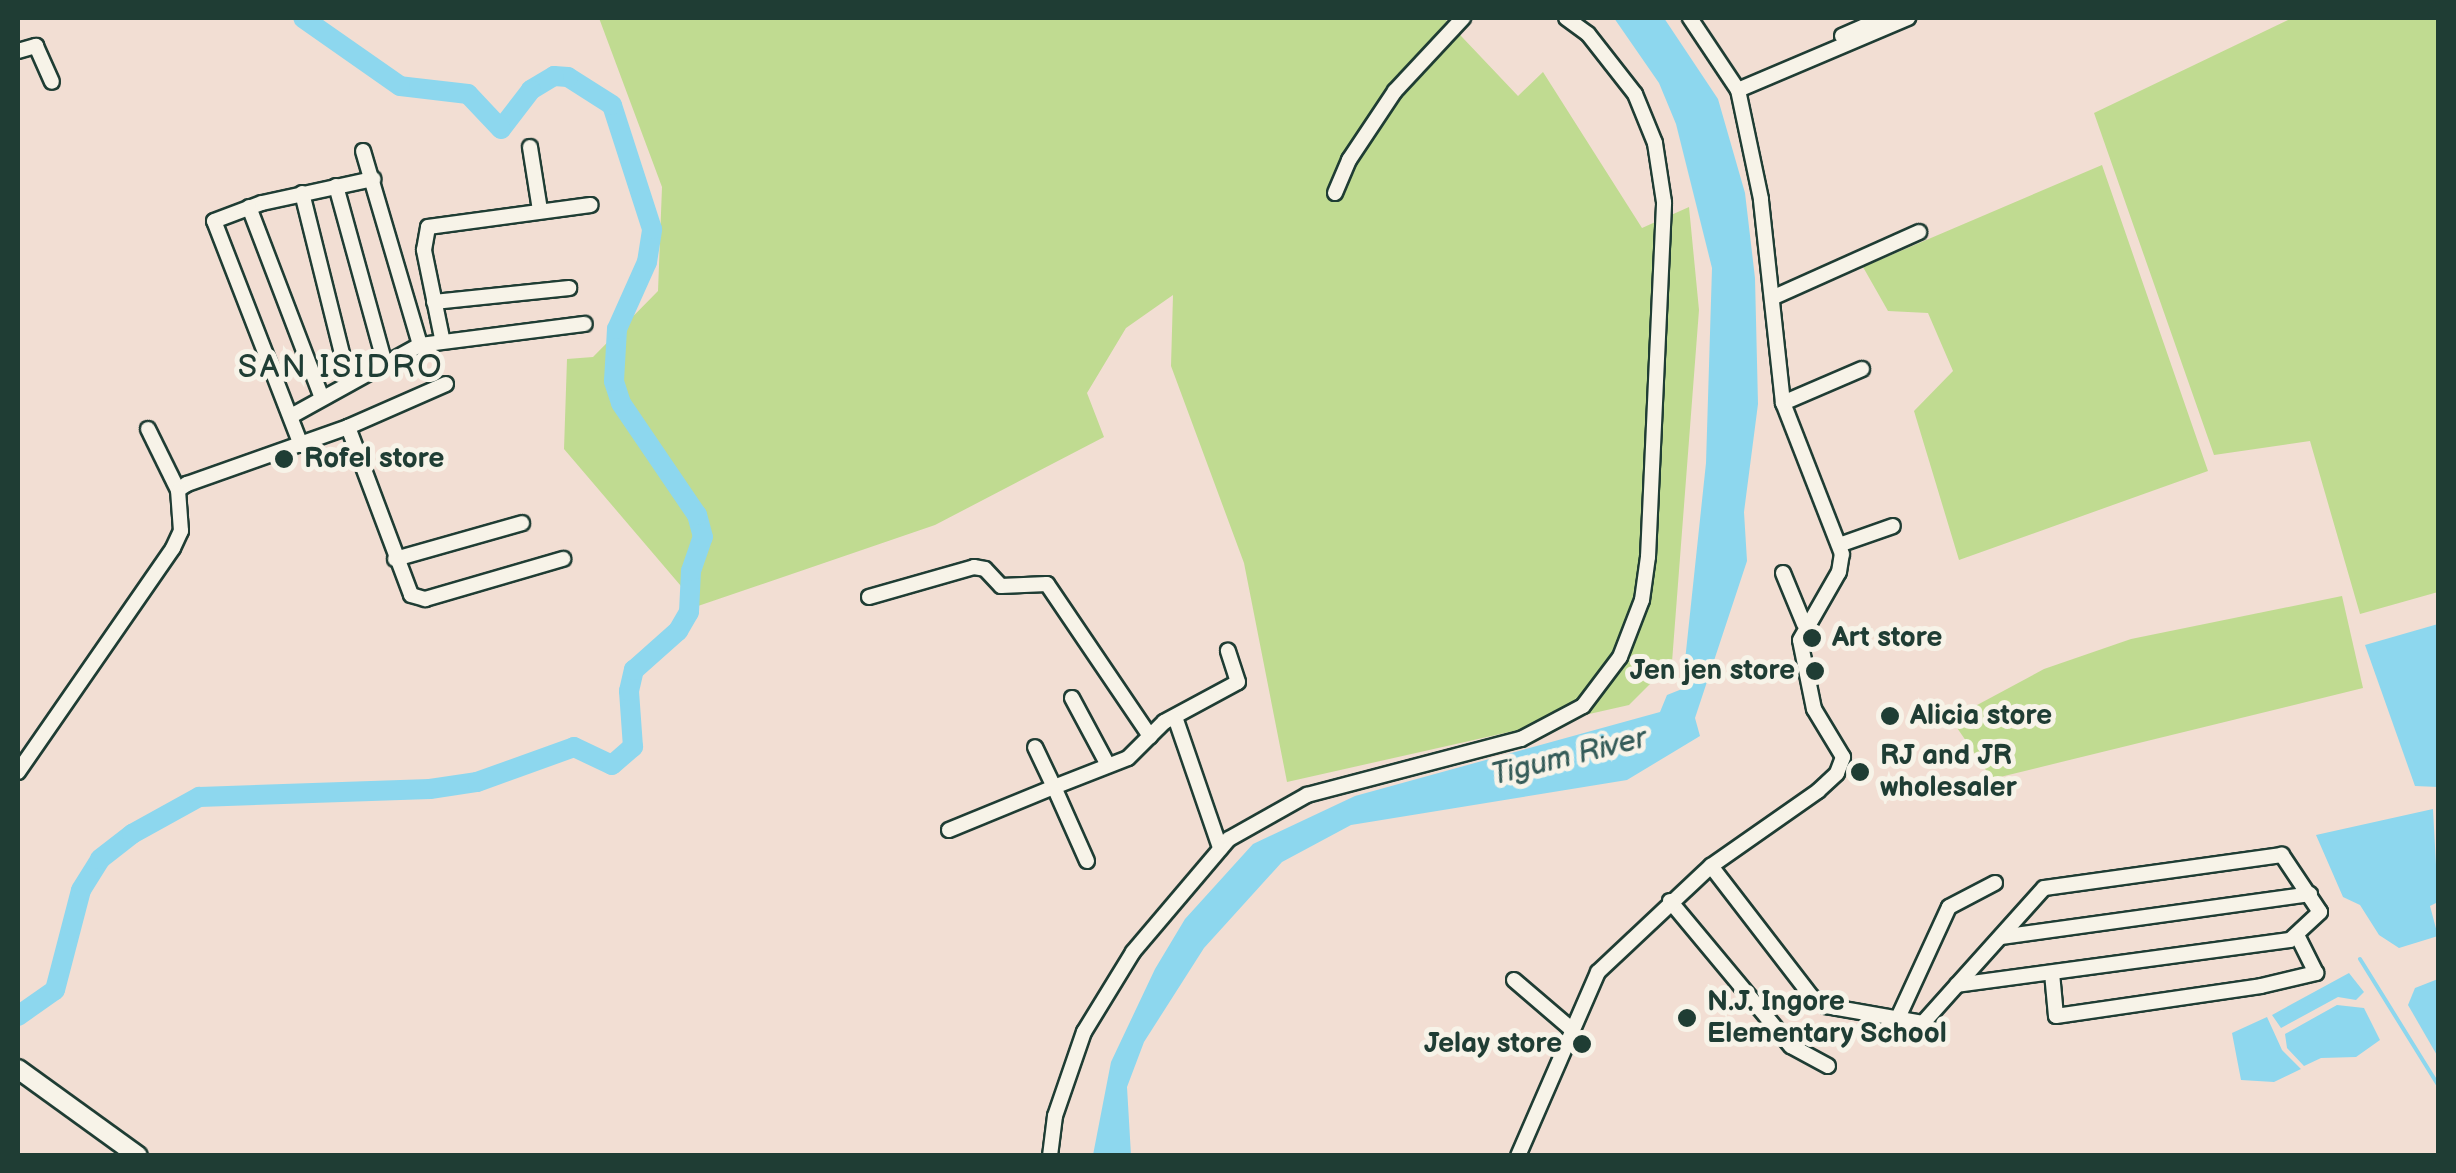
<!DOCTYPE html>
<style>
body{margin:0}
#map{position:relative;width:2456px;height:1173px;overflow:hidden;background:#f2ded3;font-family:"Balsamiq Sans",sans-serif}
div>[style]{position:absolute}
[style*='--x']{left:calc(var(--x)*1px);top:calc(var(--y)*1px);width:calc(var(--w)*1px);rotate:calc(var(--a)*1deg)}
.green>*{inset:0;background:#c0db91}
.water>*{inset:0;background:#8dd7ee}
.stream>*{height:4px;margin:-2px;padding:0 2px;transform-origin:2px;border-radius:2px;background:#8dd7ee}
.river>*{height:20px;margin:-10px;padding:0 10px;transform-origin:10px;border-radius:10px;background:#8dd7ee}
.roads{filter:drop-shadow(2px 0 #1f3d34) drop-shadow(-2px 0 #1f3d34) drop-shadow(0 2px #1f3d34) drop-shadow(0 -2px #1f3d34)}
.minor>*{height:14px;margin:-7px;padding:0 7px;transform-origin:7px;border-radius:7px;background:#f7f3e8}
.major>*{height:18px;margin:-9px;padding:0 9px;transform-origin:9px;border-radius:9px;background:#f7f3e8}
.dots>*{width:28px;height:28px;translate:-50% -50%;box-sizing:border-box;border:5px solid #f7f3e8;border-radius:50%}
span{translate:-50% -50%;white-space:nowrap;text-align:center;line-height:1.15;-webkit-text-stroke:10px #f7f3e8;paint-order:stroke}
.poi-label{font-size:28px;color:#1f3d34;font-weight:700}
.left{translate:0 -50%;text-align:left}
.right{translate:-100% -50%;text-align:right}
.water-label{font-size:30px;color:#355c59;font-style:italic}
.quarter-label{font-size:32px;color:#1f3d34;letter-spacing:2.5px}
.frame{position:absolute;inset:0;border:20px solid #1f3d34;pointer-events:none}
</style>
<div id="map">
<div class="green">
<i style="clip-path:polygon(599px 18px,1444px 18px,1518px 96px,1543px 72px,1642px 228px,1689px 207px,1699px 310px,1672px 662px,1629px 705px,1287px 782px,1244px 563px,1171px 366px,1173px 295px,1126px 328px,1087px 393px,1104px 437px,935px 525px,698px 606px,564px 449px,567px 359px,593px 357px,658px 291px,662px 187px)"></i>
<i style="clip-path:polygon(2292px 18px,2438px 18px,2438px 592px,2360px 614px,2310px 441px,2214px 455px,2094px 113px)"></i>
<i style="clip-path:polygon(2102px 165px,2208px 471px,1959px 560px,1914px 411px,1953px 371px,1928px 313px,1888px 311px,1863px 267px)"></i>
<i style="clip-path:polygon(2342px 596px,2363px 688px,1992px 779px,1951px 719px,2044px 669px,2131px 639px)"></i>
</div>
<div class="water">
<i style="clip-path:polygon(1614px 18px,1664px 18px,1718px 99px,1745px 193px,1755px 278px,1758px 404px,1744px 512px,1747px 561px,1695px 718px,1700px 736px,1627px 780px,1351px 825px,1282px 862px,1204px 948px,1144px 1042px,1127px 1087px,1131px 1155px,1093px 1155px,1111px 1062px,1155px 969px,1185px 919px,1253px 844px,1355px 796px,1660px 712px,1667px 695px,1682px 689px,1706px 463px,1712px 268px,1676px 124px,1659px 83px)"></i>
<i style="clip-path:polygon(2438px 624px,2438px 787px,2415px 786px,2365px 645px)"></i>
<i style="clip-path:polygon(2433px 809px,2438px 902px,2430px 906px,2438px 936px,2399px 948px,2379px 935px,2360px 905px,2343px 897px,2316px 835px)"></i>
<i style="clip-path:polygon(2349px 973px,2364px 992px,2356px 1000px,2338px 997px,2281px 1028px,2272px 1015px)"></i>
<i style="clip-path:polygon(2438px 979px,2438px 1057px,2408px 1005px,2415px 988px)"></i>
<i style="clip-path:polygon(2337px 1005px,2364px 1008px,2380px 1040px,2356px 1057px,2321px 1058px,2304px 1066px,2287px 1048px,2285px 1034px)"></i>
<i style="clip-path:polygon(2267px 1017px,2282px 1050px,2301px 1069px,2274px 1082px,2241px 1080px,2232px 1033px)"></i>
</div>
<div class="stream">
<i style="--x:2360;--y:959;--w:148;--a:58.2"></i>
</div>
<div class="river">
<i style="--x:18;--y:1016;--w:45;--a:-35.1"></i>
<i style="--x:55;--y:990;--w:103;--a:-75.4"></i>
<i style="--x:81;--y:890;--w:36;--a:-58"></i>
<i style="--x:100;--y:859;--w:41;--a:-38"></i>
<i style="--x:132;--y:834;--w:77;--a:-28.9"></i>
<i style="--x:199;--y:797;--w:231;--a:-2"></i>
<i style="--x:430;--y:789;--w:48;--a:-8.5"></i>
<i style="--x:477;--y:782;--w:103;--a:-19.8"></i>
<i style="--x:574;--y:747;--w:42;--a:25.3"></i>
<i style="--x:612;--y:765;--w:28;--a:-41"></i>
<i style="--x:633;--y:747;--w:56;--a:-94.1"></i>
<i style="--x:629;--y:691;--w:22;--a:-77"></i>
<i style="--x:634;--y:670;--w:59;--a:-41.6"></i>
<i style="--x:678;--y:631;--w:22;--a:-60"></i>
<i style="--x:689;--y:612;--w:41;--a:-87.2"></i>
<i style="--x:691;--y:571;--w:36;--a:-71"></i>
<i style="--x:703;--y:537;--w:23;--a:-105"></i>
<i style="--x:697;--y:515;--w:135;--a:-124.2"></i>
<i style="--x:621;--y:403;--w:23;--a:-108"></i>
<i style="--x:614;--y:381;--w:52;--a:-86.7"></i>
<i style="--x:617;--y:329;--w:73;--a:-65.9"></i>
<i style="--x:647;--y:262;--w:33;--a:-81"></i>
<i style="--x:652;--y:229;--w:130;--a:-107.9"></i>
<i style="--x:612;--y:105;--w:52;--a:-147.5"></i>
<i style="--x:568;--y:77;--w:14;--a:-176"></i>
<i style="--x:554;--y:76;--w:27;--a:149"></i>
<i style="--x:531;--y:90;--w:49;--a:127.6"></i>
<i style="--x:501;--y:129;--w:48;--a:-133.3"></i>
<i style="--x:468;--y:94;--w:68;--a:-173.3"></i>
<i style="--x:400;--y:86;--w:118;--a:-145"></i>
</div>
<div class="roads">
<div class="minor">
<i style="--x:1842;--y:36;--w:45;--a:-23.7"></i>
<i style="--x:18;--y:51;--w:19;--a:-16"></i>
<i style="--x:36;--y:46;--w:39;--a:66"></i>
<i style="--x:1738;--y:90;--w:185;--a:-23"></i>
<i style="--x:530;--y:147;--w:64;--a:81"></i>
<i style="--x:363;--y:151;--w:202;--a:73.6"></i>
<i style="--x:336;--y:186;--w:185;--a:74.6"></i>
<i style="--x:302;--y:193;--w:195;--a:76"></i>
<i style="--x:1335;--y:193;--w:36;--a:-67"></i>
<i style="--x:1349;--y:160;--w:83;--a:-56.3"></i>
<i style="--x:1395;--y:91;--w:100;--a:-47"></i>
<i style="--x:249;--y:207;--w:204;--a:69.1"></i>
<i style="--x:1774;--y:297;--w:159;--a:-24.1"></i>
<i style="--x:434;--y:302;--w:136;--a:-5.9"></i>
<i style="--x:442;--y:338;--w:90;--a:-101.6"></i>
<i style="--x:424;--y:250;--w:23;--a:-80"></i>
<i style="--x:428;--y:227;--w:164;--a:-7.7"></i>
<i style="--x:1783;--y:403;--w:86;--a:-23.3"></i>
<i style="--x:293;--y:415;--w:145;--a:-28.9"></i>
<i style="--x:420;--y:345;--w:166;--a:-7.3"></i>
<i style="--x:348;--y:427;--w:107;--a:-23.7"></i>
<i style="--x:148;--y:429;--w:68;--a:63.8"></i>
<i style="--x:301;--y:445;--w:240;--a:-111.2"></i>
<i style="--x:214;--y:221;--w:51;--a:-20.6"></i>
<i style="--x:262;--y:203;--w:114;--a:-12.2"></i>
<i style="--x:1839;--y:545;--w:57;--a:-19.4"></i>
<i style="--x:395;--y:559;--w:132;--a:-15.8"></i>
<i style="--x:1783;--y:573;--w:55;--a:67.6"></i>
<i style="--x:869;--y:597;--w:109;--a:-15.9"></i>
<i style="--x:974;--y:567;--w:11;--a:10"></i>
<i style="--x:985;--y:569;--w:23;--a:47"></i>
<i style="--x:1001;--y:586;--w:46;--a:-2.5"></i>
<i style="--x:1047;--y:584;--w:184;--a:55.9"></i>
<i style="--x:1072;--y:698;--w:76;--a:61.8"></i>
<i style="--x:1175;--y:717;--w:139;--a:71"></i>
<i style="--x:18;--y:772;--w:272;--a:-55.3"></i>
<i style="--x:173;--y:548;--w:19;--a:-65"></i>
<i style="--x:181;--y:531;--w:41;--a:-94.2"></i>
<i style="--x:178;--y:490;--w:11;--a:-34"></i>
<i style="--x:187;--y:484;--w:171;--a:-19.5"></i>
<i style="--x:348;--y:427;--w:179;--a:69.4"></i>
<i style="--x:411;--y:595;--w:15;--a:16"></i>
<i style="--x:425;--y:599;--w:144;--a:-16.2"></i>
<i style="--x:949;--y:830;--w:113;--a:-22.3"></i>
<i style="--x:1054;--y:787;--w:44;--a:-115.4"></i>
<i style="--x:1087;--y:861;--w:81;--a:-114"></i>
<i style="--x:1054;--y:787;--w:79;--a:-21.4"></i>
<i style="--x:1128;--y:758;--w:51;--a:-45"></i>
<i style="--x:1164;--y:722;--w:84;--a:-28.4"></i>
<i style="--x:1238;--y:682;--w:33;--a:-108"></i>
<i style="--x:1711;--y:866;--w:165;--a:52.4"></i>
<i style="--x:1812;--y:997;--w:17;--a:33"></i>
<i style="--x:1826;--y:1006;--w:98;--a:9.9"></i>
<i style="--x:1923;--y:1023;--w:51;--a:-48.2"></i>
<i style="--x:1957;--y:985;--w:336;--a:-7.7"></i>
<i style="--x:2290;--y:940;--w:41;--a:-43"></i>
<i style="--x:2320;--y:912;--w:69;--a:-123.7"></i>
<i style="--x:2282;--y:855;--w:240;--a:172.1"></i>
<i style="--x:2044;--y:888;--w:130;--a:131.9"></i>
<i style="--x:1670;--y:901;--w:189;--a:50.2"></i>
<i style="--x:1791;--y:1046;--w:42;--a:28.4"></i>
<i style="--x:2001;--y:937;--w:312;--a:-7.9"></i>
<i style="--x:2052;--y:973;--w:43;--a:84.7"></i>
<i style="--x:2056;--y:1016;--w:207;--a:-8.3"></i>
<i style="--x:2261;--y:986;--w:57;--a:-13.3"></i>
<i style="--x:2316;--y:973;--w:42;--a:-116.6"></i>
<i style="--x:1514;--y:980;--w:74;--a:40.6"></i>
<i style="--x:1897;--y:1020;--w:124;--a:-65.3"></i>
<i style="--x:1949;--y:907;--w:52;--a:-27.6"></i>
<i style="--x:1050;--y:1156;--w:40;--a:-82.9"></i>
<i style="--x:1055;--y:1116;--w:89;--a:-71"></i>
<i style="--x:1084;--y:1032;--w:94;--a:-58.5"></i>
<i style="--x:1133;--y:952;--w:148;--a:-49.7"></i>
<i style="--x:1229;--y:839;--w:90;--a:-29.4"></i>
<i style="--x:1307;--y:795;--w:221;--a:-14.7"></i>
<i style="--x:1521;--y:739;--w:70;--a:-28"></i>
<i style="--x:1583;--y:706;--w:61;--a:-52.9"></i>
<i style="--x:1620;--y:657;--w:61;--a:-68.9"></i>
<i style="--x:1642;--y:600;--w:43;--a:-82.1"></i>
<i style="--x:1648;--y:557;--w:355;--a:-87.4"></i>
<i style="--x:1664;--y:202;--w:60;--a:-98.7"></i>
<i style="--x:1655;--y:143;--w:53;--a:-112.2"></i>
<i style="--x:1635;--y:94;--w:76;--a:-128.1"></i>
<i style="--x:1588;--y:34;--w:27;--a:-144"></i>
<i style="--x:1518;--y:1156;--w:201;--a:-66.5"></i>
<i style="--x:1598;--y:972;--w:155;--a:-43.2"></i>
<i style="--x:1711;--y:866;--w:131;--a:-35"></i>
<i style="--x:1818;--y:791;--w:26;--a:-43"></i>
<i style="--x:1837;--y:773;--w:17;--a:-69"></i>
<i style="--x:1843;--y:757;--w:56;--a:-121.1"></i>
<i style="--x:1814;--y:709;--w:70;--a:-101.5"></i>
<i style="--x:1800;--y:640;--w:78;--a:-60.2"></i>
<i style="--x:1839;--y:572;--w:18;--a:-81"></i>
<i style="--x:1842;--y:554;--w:162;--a:-111.3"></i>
<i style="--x:1783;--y:403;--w:205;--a:-96.2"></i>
<i style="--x:1761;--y:199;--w:111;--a:-101.9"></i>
<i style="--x:1738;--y:90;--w:87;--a:-123.7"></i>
</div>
<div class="major">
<i style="--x:18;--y:1069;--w:148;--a:35.9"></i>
</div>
</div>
<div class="dots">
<i style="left:284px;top:459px;background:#1f3d34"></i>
<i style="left:1812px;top:638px;background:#1f3d34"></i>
<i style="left:1815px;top:671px;background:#1f3d34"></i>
<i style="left:1890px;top:716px;background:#1f3d34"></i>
<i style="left:1860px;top:772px;background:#1f3d34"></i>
<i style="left:1687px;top:1018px;background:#1f3d34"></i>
<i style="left:1582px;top:1044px;background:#1f3d34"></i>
</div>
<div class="poi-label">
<span class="left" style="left:304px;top:459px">Rofel store</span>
<span class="left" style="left:1832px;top:638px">Art store</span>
<span class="right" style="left:1795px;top:671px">Jen jen store</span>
<span class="left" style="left:1910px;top:716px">Alicia store</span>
<span class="left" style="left:1880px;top:772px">RJ and JR<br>wholesaler</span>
<span class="left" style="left:1707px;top:1018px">N.J. Ingore<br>Elementary School</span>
<span class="right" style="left:1562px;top:1044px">Jelay store</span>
</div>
<div class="water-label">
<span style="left:1569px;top:757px;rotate:-14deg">Tigum River</span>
</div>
<div class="quarter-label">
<span style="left:341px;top:368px">SAN ISIDRO</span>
</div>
<div class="frame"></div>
</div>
